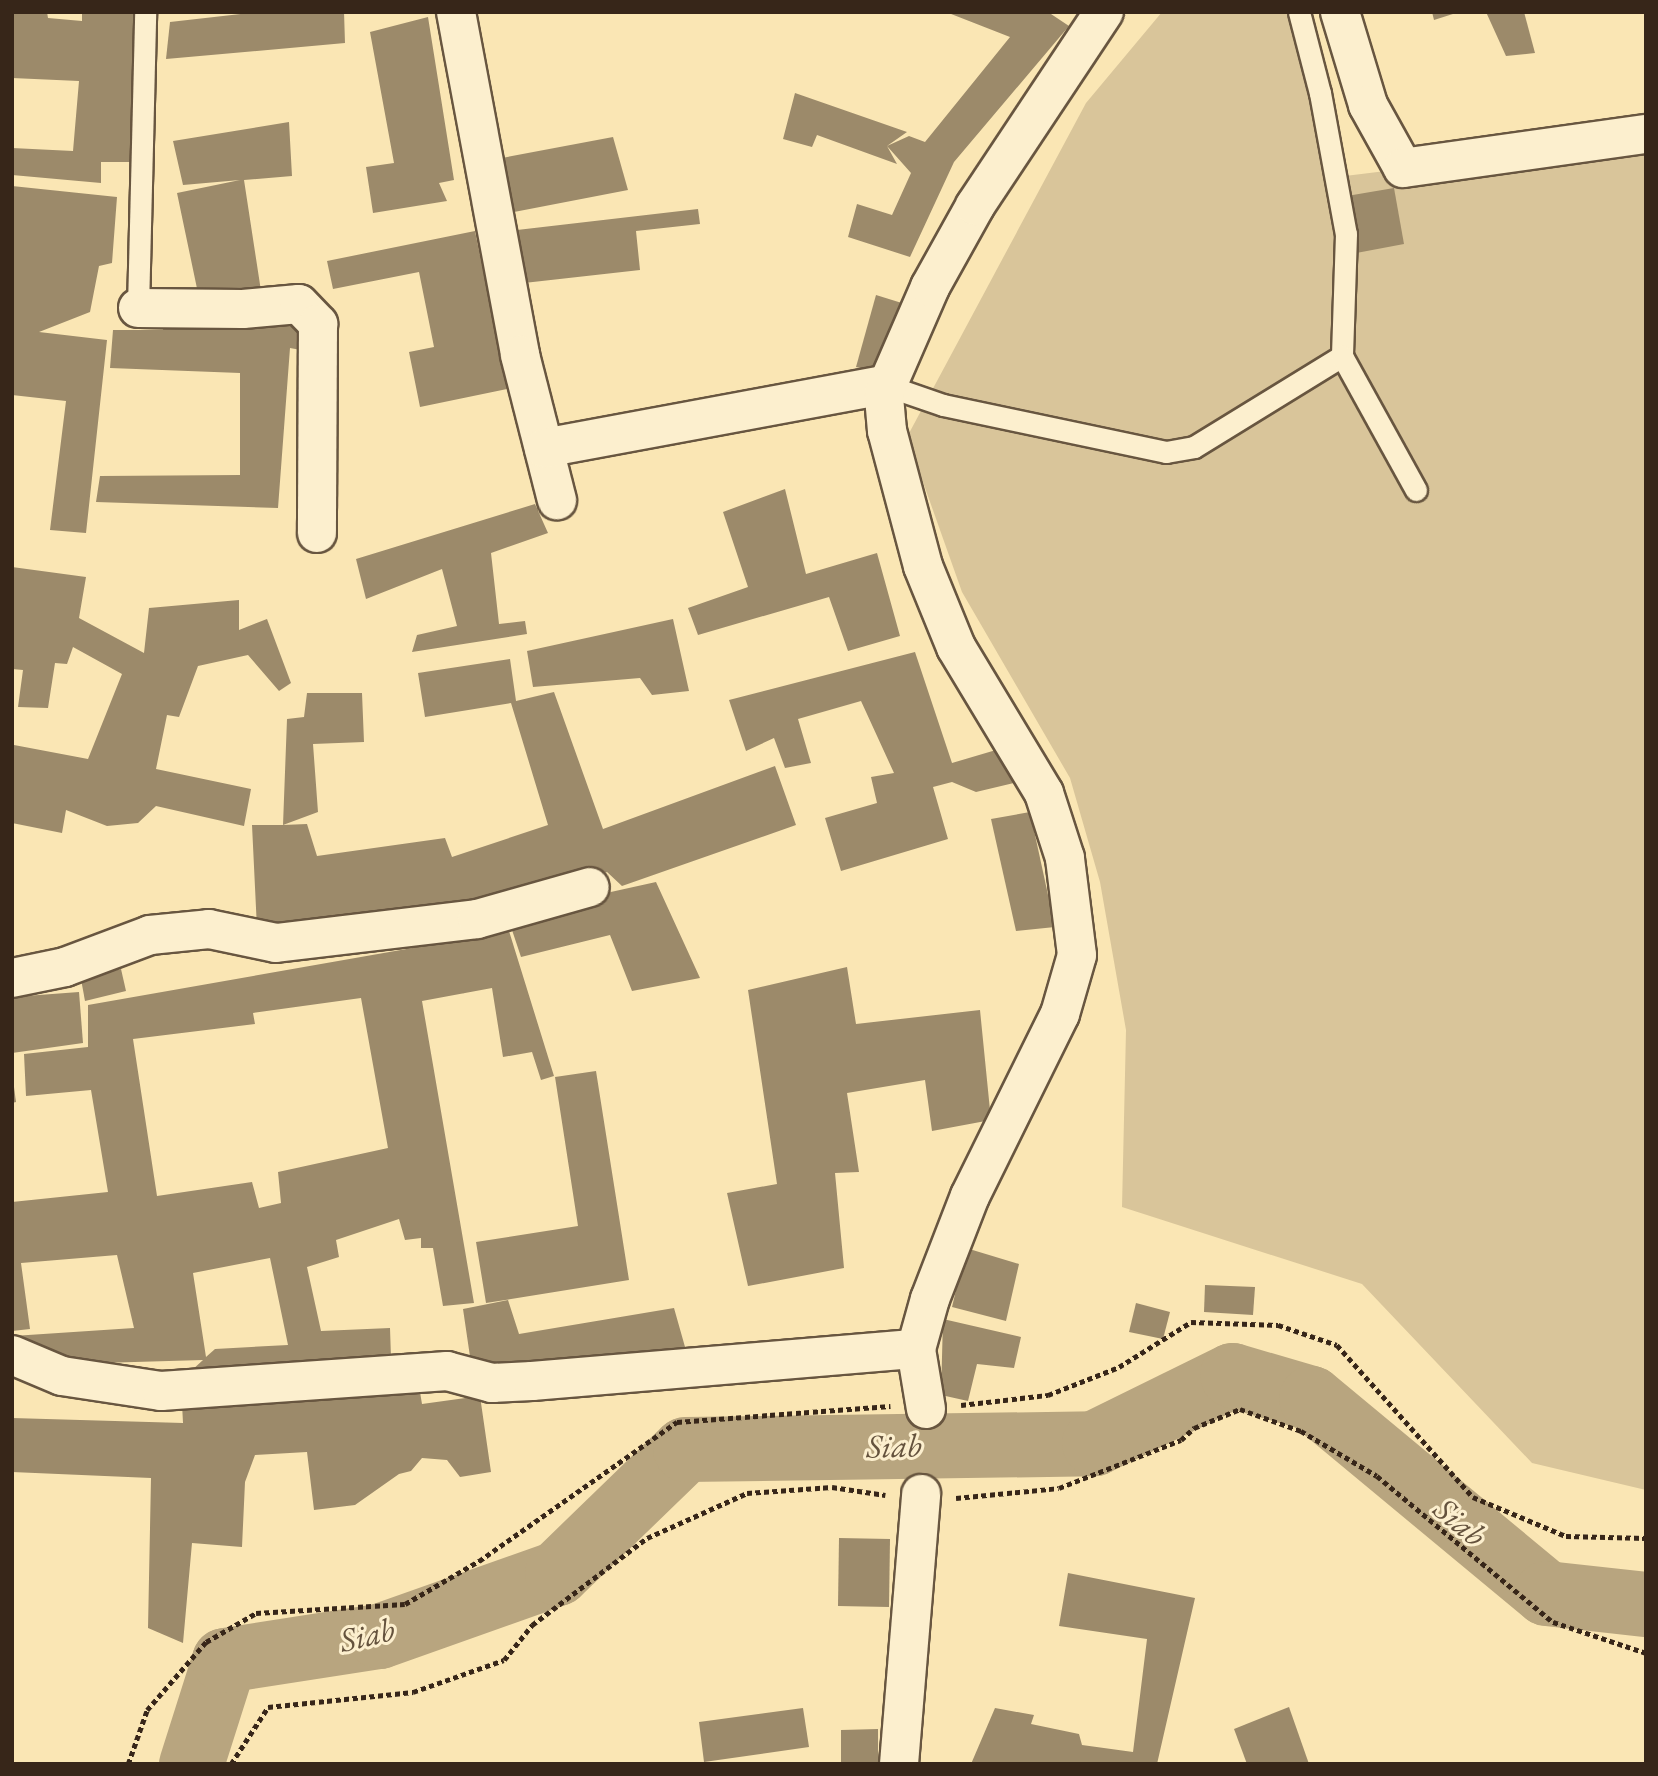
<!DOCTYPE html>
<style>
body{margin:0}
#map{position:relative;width:1658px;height:1776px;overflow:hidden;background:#fae6b4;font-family:"EB Garamond",serif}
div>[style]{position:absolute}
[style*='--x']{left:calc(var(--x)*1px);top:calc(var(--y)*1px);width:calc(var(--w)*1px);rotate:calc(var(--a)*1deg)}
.green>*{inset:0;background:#d9c59a}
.river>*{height:65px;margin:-32.5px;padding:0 32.5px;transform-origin:32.5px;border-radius:32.5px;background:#b8a57f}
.building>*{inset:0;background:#9c8a6a}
.path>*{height:4.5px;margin-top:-2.25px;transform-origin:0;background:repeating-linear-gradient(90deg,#372619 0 5px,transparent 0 8.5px)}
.roads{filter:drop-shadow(2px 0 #685640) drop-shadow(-2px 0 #685640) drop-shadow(0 2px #685640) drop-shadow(0 -2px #685640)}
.lane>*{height:21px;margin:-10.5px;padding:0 10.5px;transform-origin:10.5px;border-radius:10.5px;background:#fcefce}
.street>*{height:38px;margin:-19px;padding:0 19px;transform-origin:19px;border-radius:19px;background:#fcefce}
span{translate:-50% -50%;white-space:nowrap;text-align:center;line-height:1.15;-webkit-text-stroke:6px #fcefce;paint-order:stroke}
.water-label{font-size:33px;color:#64523d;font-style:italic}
.frame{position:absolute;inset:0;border:14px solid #372619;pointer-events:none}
</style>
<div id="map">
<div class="green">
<i style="clip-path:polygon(1162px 12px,1308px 12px,1345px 176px,1646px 139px,1646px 1490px,1532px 1463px,1362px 1284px,1122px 1207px,1126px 1030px,1100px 882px,1070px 778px,962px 592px,907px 437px,1086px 103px)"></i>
</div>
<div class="river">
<i style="--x:191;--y:1764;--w:109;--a:-72.4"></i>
<i style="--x:224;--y:1660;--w:157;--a:-8.8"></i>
<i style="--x:379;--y:1636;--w:189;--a:-19.5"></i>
<i style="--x:557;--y:1573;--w:178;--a:-44.1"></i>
<i style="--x:685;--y:1449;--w:409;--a:-0.8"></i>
<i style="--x:1094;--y:1443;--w:154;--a:-26.2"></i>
<i style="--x:1232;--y:1375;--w:82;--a:16.2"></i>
<i style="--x:1311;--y:1398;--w:305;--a:39.7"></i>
<i style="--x:1546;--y:1593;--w:101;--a:6.3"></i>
</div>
<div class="building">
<i style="clip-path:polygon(12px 12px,47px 12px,48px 18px,82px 21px,82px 12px,134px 12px,132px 162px,101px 162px,101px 183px,12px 175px,12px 148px,73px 151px,79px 81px,12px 78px)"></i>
<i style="clip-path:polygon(259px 12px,344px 12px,345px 43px,166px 59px,170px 22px)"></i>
<i style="clip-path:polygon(946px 12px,1048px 12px,1069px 26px,954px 162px,910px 257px,848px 237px,857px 204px,892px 215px,911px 173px,887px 146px,897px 164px,817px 135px,812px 147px,783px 139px,795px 93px,907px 132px,887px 146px,909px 136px,925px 142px,1010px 37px)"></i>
<i style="clip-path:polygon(1432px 12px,1456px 12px,1456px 13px,1434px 20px)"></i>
<i style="clip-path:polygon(1486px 12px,1524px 12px,1535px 53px,1506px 56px)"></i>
<i style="clip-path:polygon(428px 17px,454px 180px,439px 183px,447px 201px,373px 213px,366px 167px,394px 163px,370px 32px)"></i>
<i style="clip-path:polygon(289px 122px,292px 176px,244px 180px,261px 291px,199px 298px,177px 193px,240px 180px,183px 185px,173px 141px)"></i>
<i style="clip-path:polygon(613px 137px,628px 190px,514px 212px,502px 158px)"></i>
<i style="clip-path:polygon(12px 186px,117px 197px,112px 263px,99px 266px,90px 312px,39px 332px,107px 340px,86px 533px,50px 530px,66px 401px,12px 395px)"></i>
<i style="clip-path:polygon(1394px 188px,1404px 244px,1351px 254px,1341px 197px)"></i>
<i style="clip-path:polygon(698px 209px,700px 224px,636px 231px,640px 270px,524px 283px,517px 230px)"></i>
<i style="clip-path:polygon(475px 231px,507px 389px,420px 407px,409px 352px,434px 347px,419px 272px,333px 289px,327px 261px)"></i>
<i style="clip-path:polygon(876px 295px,905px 304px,885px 374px,856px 367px)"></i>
<i style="clip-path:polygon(164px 312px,307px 322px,306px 351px,290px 348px,278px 508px,96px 502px,100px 476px,240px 475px,240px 373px,110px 368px,113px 330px,163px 330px)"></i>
<i style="clip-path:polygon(785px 489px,806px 574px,877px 553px,900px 636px,848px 651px,829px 597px,698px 635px,688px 608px,748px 587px,723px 512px)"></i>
<i style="clip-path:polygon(535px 504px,548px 533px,491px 553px,499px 624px,525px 621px,527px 634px,412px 652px,417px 635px,457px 626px,442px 569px,366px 599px,356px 559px)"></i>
<i style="clip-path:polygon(12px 567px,86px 577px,79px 618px,144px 653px,149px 608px,239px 600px,239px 630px,267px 619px,291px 683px,279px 691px,248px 655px,198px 666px,179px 717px,167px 715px,156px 769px,251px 789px,244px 826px,156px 806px,138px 823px,107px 826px,66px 810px,62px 833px,12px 823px,14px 745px,88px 759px,122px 674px,73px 647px,67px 664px,55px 663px,48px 708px,18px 707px,23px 670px,12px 669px)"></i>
<i style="clip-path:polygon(673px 619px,689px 691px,652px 695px,640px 678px,533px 687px,527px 651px)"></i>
<i style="clip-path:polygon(915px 652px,952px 763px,996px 750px,1018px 782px,976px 792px,952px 782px,933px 787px,948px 839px,841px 871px,825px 818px,877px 803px,871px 777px,894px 773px,861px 701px,798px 719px,811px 763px,785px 768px,774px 738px,746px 751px,729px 700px)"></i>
<i style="clip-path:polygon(510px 659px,516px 701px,554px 692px,603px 829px,775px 766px,796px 825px,622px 886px,607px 872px,464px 920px,257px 929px,252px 825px,283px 825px,287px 719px,304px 717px,307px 693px,362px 693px,364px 742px,313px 744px,318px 812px,283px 825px,307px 824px,317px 856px,445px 838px,452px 857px,548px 825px,511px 703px,425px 717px,418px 673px)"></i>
<i style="clip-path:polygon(1030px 812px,1055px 927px,1016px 931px,991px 819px)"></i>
<i style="clip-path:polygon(656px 882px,700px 978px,632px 991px,610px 935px,521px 957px,507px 915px)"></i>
<i style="clip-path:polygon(evenodd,509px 931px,554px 1076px,541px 1080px,532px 1052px,503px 1057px,492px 988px,422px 1001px,474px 1303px,443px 1306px,433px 1248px,421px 1248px,421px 1238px,405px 1240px,399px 1219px,336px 1240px,339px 1257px,307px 1267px,321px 1331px,390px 1328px,391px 1358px,191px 1371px,203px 1360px,66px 1364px,13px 1336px,134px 1328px,117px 1255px,21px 1263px,30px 1329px,12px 1331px,12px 1202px,108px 1192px,91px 1090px,26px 1096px,24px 1054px,88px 1047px,88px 1005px,509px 931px,361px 998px,388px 1148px,278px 1172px,281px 1203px,259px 1208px,252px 1182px,157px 1196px,133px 1039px,255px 1024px,253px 1013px,361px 998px,509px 931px,270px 1258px,288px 1345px,215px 1349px,206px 1357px,193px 1273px,270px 1258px)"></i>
<i style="clip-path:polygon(847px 967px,856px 1024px,980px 1010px,991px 1120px,932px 1131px,925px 1080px,847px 1093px,859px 1172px,835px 1173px,844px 1268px,748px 1286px,727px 1193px,777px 1184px,748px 990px)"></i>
<i style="clip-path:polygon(121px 969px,126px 991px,85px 1001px,81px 979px)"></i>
<i style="clip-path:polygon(79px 992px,83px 1043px,12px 1053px,12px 997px)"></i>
<i style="clip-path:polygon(596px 1071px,629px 1280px,486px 1303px,476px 1242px,578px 1226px,555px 1077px)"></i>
<i style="clip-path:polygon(12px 1072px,16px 1102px,12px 1103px)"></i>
<i style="clip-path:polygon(966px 1248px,1019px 1264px,1006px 1321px,952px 1307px)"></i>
<i style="clip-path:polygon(1205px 1285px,1255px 1287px,1253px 1315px,1204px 1312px)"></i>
<i style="clip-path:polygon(508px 1300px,519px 1334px,674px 1308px,687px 1354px,473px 1377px,463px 1309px)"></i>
<i style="clip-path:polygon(1136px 1303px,1170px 1312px,1163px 1339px,1129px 1332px)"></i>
<i style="clip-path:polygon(943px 1319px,1021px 1337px,1014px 1368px,977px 1364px,968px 1401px,941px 1395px)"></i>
<i style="clip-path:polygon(418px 1380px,422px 1404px,480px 1396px,491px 1472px,460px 1477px,447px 1460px,422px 1458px,411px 1471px,399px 1474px,355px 1505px,314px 1510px,307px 1452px,255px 1455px,245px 1482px,242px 1547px,192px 1543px,183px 1643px,148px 1628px,151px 1478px,12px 1472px,12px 1418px,183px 1423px,182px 1404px)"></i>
<i style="clip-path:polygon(839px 1538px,890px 1539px,889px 1607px,838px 1606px)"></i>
<i style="clip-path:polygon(1068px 1573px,1195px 1598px,1157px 1764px,971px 1764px,995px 1708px,1034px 1715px,1031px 1724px,1079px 1734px,1082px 1745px,1133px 1752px,1147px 1639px,1059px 1626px)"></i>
<i style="clip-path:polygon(1289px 1707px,1309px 1764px,1247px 1764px,1234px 1729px)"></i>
<i style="clip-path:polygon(803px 1708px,809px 1747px,704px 1762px,699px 1722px)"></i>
<i style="clip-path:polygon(878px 1729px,878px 1764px,841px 1764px,841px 1730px)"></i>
</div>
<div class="path">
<i style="--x:961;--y:1405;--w:88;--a:-6.6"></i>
<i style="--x:1048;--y:1395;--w:76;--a:-21.5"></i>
<i style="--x:1119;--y:1367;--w:85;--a:-32"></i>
<i style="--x:1191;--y:1322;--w:87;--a:2"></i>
<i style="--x:1278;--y:1325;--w:62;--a:18.7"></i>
<i style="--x:1337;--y:1345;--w:204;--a:48.2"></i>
<i style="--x:1473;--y:1497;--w:101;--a:22.8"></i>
<i style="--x:1566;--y:1536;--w:80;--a:1.4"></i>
<i style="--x:956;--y:1498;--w:103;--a:-5.5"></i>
<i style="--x:1059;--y:1488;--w:131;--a:-21.5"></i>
<i style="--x:1181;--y:1440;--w:18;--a:-43"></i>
<i style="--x:1194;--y:1428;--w:50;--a:-22.4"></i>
<i style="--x:1240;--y:1409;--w:65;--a:19.8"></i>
<i style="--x:1301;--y:1431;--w:88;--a:30.6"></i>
<i style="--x:1377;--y:1476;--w:229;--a:39.7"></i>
<i style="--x:1553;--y:1622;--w:98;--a:18.4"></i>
<i style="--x:128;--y:1764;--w:57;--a:-70.6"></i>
<i style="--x:147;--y:1710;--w:90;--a:-49.1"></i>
<i style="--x:206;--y:1642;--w:58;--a:-30.1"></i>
<i style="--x:256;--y:1613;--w:149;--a:-3.5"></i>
<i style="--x:405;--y:1604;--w:86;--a:-30.2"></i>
<i style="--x:479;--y:1561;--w:242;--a:-35.1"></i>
<i style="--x:677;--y:1422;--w:214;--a:-4.3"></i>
<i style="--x:231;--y:1764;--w:68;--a:-57"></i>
<i style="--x:268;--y:1707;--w:146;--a:-5.9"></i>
<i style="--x:413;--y:1692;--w:96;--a:-19.4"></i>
<i style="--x:504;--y:1660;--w:45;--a:-51.3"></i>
<i style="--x:532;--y:1625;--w:144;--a:-37.1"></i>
<i style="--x:647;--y:1538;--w:110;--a:-24.2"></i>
<i style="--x:747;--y:1493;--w:85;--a:-4"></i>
<i style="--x:832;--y:1487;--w:54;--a:8.6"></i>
</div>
<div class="roads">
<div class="lane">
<i style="--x:1299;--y:12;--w:84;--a:75.5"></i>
<i style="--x:1320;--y:93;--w:143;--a:79.6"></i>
<i style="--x:1346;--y:234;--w:122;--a:91.9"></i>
<i style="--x:138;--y:308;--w:296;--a:-88.6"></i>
<i style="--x:885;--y:385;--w:61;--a:19"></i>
<i style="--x:943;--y:405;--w:228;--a:11.9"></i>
<i style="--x:1166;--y:452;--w:28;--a:-10"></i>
<i style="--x:1194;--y:447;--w:174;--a:-31.6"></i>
<i style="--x:1342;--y:356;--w:153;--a:61.1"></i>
</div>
<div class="street">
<i style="--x:456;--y:12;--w:349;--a:79.4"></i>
<i style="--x:520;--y:355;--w:150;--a:75.7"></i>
<i style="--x:1340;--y:12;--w:97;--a:73.2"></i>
<i style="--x:1368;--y:105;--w:72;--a:60.9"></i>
<i style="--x:1403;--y:168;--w:245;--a:-8"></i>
<i style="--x:138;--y:308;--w:105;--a:0.5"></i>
<i style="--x:243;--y:309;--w:56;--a:-5.1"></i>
<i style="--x:299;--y:304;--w:28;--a:46"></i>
<i style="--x:318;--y:324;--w:209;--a:90.3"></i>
<i style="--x:544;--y:448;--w:347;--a:-10.5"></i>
<i style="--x:12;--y:978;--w:54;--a:-11.7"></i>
<i style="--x:65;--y:967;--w:91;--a:-20.6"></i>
<i style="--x:150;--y:935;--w:59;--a:-5.8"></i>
<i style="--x:209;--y:929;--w:68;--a:11.8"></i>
<i style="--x:276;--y:943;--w:202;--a:-6.8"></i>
<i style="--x:477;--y:919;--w:117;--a:-15.8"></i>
<i style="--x:12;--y:1355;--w:54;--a:22.8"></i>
<i style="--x:62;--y:1376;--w:100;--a:8.6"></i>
<i style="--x:161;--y:1391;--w:287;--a:-4"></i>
<i style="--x:447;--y:1371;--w:47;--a:14.9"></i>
<i style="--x:492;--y:1383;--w:40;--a:-2.9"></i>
<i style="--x:532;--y:1381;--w:385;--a:-4.8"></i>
<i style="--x:926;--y:1409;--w:61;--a:-99.5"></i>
<i style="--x:916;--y:1349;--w:52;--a:-74.4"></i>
<i style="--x:930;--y:1299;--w:110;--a:-68.8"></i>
<i style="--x:970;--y:1196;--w:203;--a:-63.7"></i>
<i style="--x:1060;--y:1014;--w:61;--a:-73.9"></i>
<i style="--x:1077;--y:955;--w:98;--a:-97.1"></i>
<i style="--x:1065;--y:858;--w:68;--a:-107.9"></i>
<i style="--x:1044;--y:793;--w:170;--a:-121.1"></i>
<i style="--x:956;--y:647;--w:87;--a:-112.2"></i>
<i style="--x:923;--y:566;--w:140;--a:-104.9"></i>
<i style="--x:887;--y:431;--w:38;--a:-95"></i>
<i style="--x:884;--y:393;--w:116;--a:-66.5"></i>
<i style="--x:930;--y:287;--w:93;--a:-60.9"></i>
<i style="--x:975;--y:206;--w:233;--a:-56.4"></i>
<i style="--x:899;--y:1764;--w:271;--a:-85.3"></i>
</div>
</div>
<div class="water-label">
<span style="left:894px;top:1446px;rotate:-1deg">Siab</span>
<span style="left:1460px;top:1522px;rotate:40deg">Siab</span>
<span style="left:367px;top:1635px;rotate:-13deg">Siab</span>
</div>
<div class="frame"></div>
</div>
